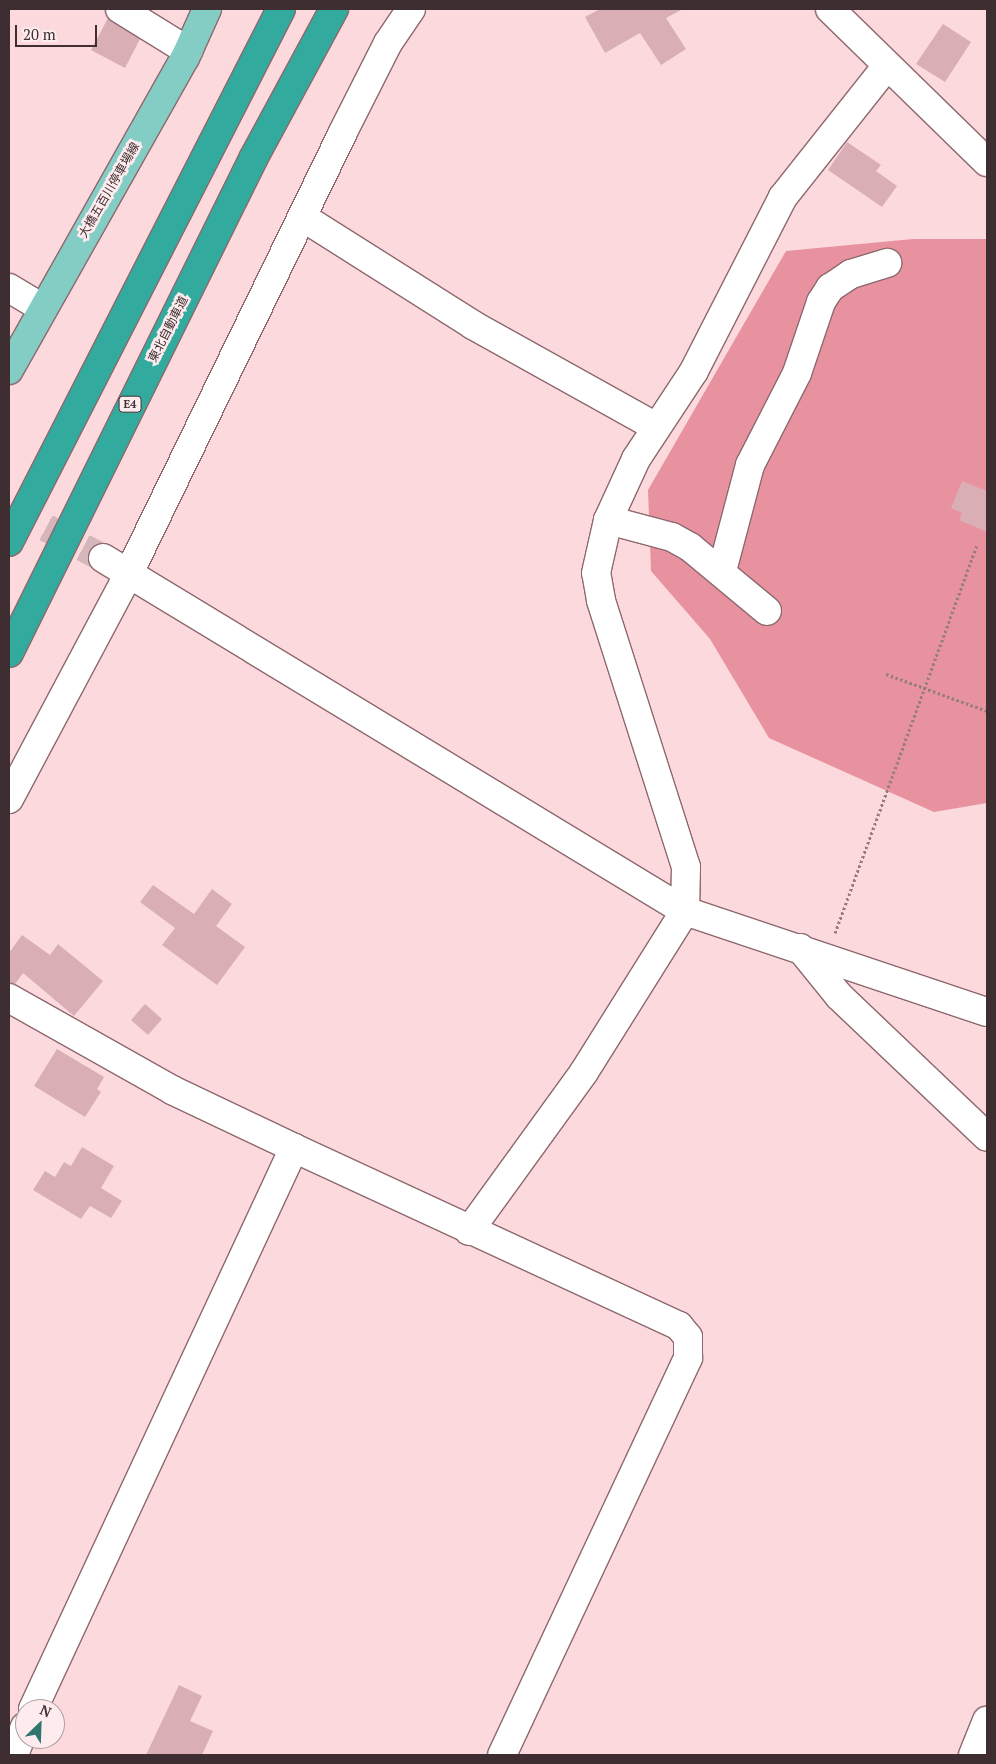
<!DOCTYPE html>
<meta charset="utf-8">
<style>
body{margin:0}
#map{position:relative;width:996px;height:1764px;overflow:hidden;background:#fbd9dd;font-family:"PT Serif","Noto Sans JP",serif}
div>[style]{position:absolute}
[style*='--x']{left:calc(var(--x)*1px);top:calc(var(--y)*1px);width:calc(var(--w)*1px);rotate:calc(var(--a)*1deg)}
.forest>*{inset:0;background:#e892a0}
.building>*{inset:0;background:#d9afb5}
.minor-tunnel>*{height:28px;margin-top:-14px;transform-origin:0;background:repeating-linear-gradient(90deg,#d5b7bb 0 28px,transparent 0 42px)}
.path>*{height:3px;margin-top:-1.5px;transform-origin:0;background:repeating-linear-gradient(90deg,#957c7f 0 2.5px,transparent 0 5px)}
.roads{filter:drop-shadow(1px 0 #8d686d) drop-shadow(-1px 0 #8d686d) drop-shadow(0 1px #8d686d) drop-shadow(0 -1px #8d686d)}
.minor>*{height:28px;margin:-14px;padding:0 14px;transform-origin:14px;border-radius:14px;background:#fff}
.major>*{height:28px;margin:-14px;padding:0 14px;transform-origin:14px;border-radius:14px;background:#84cdc5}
.highway>*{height:28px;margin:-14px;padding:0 14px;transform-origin:14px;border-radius:14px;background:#32ab9e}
span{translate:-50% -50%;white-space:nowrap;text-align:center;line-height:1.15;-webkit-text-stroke:5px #fdebed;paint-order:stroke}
.shield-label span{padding:1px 4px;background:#fdebed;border:1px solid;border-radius:4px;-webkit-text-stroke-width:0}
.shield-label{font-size:11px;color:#3f2e31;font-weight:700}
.street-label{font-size:12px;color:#3f2e31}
.frame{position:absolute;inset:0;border:10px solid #3f2e31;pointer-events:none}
.north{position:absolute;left:15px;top:1699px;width:50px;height:50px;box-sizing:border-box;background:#fdebed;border:1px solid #b19fa2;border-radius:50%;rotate:24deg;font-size:14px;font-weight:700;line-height:20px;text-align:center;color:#3f2e31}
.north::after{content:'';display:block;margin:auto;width:18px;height:22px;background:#2f766e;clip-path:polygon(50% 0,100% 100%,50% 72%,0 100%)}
.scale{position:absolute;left:15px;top:25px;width:82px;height:22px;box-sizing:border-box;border:2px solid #3f2e31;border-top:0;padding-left:6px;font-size:15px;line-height:18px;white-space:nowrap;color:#3f2e31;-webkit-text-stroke:4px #fdebed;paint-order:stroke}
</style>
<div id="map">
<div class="forest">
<i style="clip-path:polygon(913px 239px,987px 239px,987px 803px,934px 812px,769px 738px,710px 639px,651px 571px,648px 490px,786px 251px)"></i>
</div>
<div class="building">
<i style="clip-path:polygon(600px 9px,683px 9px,666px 18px,686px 49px,661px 65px,640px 33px,605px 53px,585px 17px)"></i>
<i style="clip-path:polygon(108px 18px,140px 39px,125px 68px,91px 50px)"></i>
<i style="clip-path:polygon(943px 24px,971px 42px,945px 82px,916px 64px)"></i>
<i style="clip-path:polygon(847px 142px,881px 165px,876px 171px,897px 186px,882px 207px,828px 170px)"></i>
<i style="clip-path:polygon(962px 481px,987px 491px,987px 532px,959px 520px,962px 513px,951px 508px)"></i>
<i style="clip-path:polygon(153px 885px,194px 914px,212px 889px,232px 904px,216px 926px,245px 947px,217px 985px,162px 945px,175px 928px,140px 902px)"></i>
<i style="clip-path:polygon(22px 935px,50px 955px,58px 944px,103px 981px,74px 1016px,23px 973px,15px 984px,9px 982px,9px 953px)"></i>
<i style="clip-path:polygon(145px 1004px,162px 1019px,148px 1035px,131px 1020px)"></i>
<i style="clip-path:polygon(57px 1049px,104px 1077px,97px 1089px,101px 1092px,85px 1117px,34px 1086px)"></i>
<i style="clip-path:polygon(82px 1147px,114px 1166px,101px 1188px,122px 1201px,111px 1218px,90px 1206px,81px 1219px,33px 1190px,45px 1171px,55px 1177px,64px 1162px,71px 1166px)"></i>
<i style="clip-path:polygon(179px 1685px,202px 1696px,190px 1721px,213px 1731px,202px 1755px,146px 1755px)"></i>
</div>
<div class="minor-tunnel">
<i style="--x:9;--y:508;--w:106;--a:28"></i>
</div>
<div class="path">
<i style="--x:886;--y:674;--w:108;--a:20.1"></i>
<i style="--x:835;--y:933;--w:412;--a:-69.9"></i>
</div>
<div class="roads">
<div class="minor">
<i style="--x:120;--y:9;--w:80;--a:31.7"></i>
<i style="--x:830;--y:9;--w:219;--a:44.3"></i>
<i style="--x:304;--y:218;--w:200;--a:32.3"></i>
<i style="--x:473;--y:325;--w:210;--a:29.1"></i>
<i style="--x:9;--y:288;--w:37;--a:31"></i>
<i style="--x:608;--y:520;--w:66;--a:14.9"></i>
<i style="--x:672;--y:537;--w:21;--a:29"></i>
<i style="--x:690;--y:547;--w:100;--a:39.7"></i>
<i style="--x:103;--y:558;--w:681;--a:31.24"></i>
<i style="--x:685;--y:911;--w:318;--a:18.5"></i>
<i style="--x:722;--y:571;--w:110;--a:-75.2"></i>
<i style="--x:750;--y:465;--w:103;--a:-62.9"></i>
<i style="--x:797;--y:373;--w:75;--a:-71.3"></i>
<i style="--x:821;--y:302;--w:17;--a:-57"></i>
<i style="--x:830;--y:288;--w:25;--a:-34"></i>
<i style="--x:851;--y:274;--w:38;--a:-17"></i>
<i style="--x:9;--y:799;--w:256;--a:-62"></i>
<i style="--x:129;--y:573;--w:488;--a:-64.1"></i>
<i style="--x:342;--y:134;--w:102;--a:-63.2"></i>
<i style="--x:388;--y:43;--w:41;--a:-55.9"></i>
<i style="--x:800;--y:948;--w:62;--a:50.9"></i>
<i style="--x:839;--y:996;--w:204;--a:43.6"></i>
<i style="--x:9;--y:998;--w:187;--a:29.4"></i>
<i style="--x:172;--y:1090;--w:135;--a:25.4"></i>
<i style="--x:469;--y:1231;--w:196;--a:-54.1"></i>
<i style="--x:584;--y:1072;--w:190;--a:-57.9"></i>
<i style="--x:685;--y:911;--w:44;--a:-88.7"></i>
<i style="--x:686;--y:867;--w:280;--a:-107.7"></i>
<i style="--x:601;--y:600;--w:27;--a:-100"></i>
<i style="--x:596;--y:573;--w:54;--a:-77.2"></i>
<i style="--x:608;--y:520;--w:67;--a:-65.3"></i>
<i style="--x:636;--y:459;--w:105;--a:-56.6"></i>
<i style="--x:694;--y:371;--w:195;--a:-62.9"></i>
<i style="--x:783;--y:197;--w:166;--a:-51.6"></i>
<i style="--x:33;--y:1709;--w:619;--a:-65.05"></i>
<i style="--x:294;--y:1148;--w:424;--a:24.8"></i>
<i style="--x:679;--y:1326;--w:14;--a:51"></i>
<i style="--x:688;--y:1337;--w:21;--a:90"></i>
<i style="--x:688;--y:1358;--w:438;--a:115.1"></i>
<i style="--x:14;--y:1755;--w:30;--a:-69"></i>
<i style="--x:973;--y:1755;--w:37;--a:-68"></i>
</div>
<div class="major">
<i style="--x:9;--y:370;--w:358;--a:-60.6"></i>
<i style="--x:185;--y:58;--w:54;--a:-65.8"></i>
</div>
<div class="highway">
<i style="--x:9;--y:542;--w:598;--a:-62.96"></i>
<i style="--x:9;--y:653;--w:553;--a:-63.71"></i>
<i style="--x:254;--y:157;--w:168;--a:-61.6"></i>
</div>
</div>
<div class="shield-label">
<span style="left:130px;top:404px">E4</span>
</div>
<div class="street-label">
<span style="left:109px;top:190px;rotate:-60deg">大橋五百川停車場線</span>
<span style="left:168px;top:329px;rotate:-63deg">東北自動車道</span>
</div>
<div class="frame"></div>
<div class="north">N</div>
<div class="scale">20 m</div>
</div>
